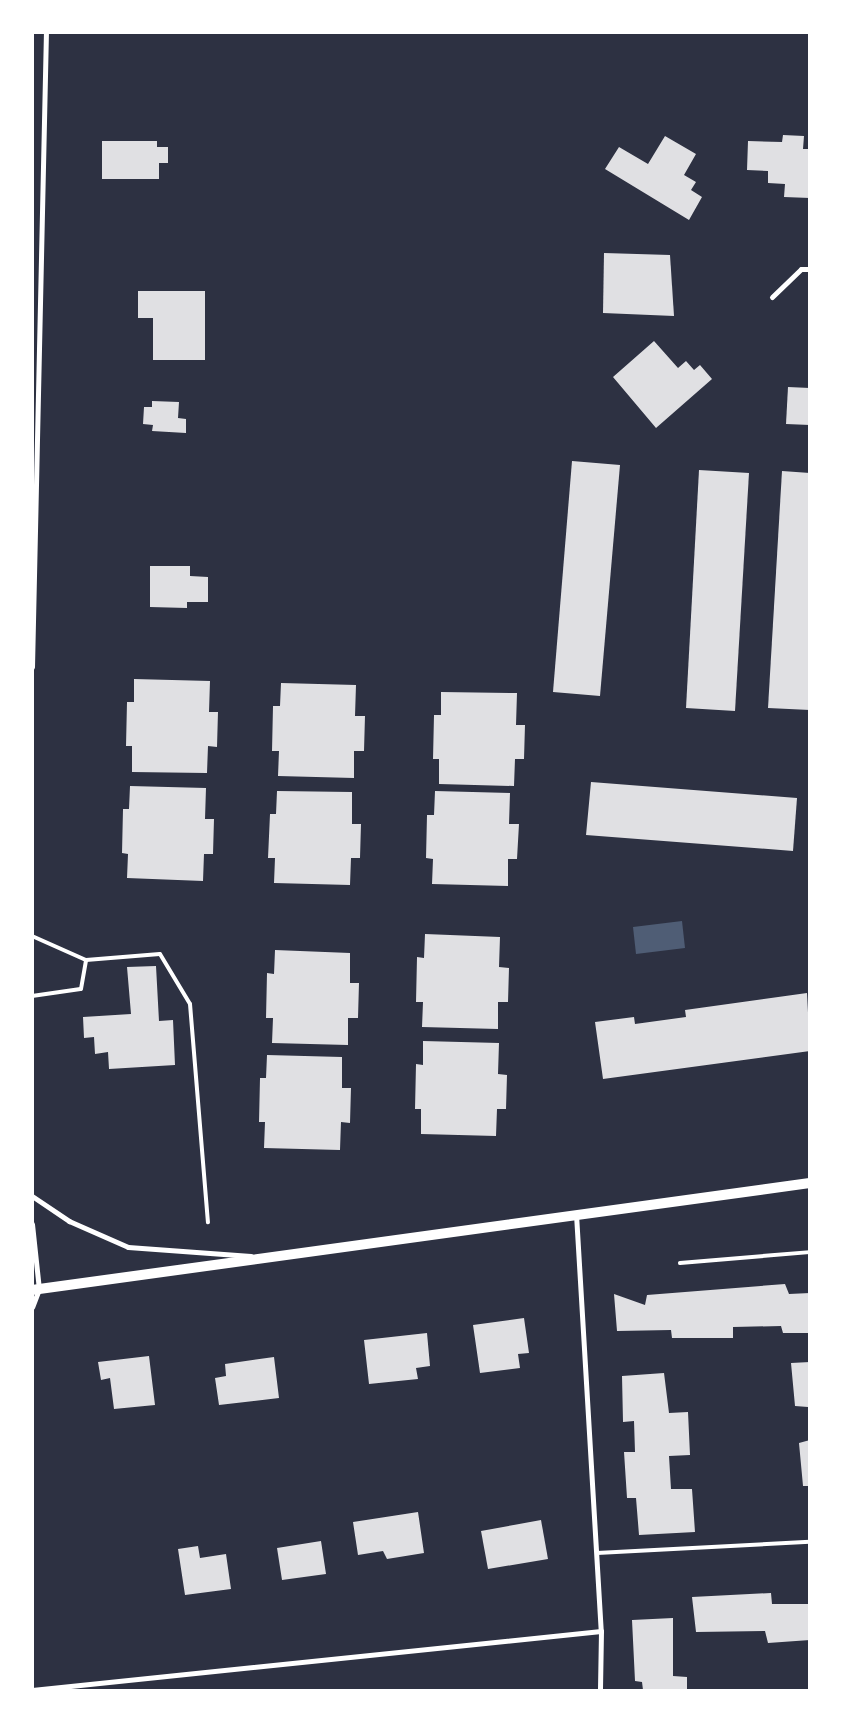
<!DOCTYPE html>
<style>
body{margin:0}
#map{position:relative;width:842px;height:1723px;overflow:hidden;background:#2d3142;font-family:Commissioner,sans-serif}
div>[style]{position:absolute}
[style*='--x']{left:calc(var(--x)*1px);top:calc(var(--y)*1px);width:calc(var(--w)*1px);rotate:calc(var(--a)*1deg)}
.water>*{inset:0;background:#4f5d75}
.building>*{inset:0;background:#e0e0e3}
.service>*{height:4px;margin:-2px;padding:0 2px;transform-origin:2px;border-radius:2px;background:#fff}
.minor>*{height:5px;margin:-2.5px;padding:0 2.5px;transform-origin:2.5px;border-radius:2.5px;background:#fff}
.secondary>*{height:10px;margin:-5px;padding:0 5px;transform-origin:5px;border-radius:5px;background:#fff}
span{translate:-50% -50%;white-space:nowrap;text-align:center;line-height:1.15;-webkit-text-stroke:4px #fff;paint-order:stroke}
.frame{position:absolute;inset:0;border:34px solid #fff;pointer-events:none}
</style>
<div id="map">
<div class="water">
<i style="clip-path:polygon(682px 921px,685px 948px,636px 954px,633px 927px)"></i>
</div>
<div class="building">
<i style="clip-path:polygon(783px 135px,804px 136px,803px 149px,810px 149px,810px 198px,784px 197px,785px 184px,768px 183px,768px 171px,747px 170px,748px 141px,782px 142px)"></i>
<i style="clip-path:polygon(665px 136px,696px 154px,684px 175px,696px 182px,691px 190px,702px 197px,689px 220px,605px 169px,619px 147px,648px 164px)"></i>
<i style="clip-path:polygon(102px 141px,157px 141px,157px 147px,168px 147px,168px 163px,159px 163px,159px 179px,102px 179px)"></i>
<i style="clip-path:polygon(604px 253px,670px 255px,674px 316px,603px 313px)"></i>
<i style="clip-path:polygon(138px 291px,205px 291px,205px 360px,153px 360px,153px 318px,138px 318px)"></i>
<i style="clip-path:polygon(654px 341px,678px 368px,686px 361px,694px 370px,700px 365px,712px 379px,656px 428px,613px 377px)"></i>
<i style="clip-path:polygon(788px 387px,810px 388px,810px 425px,786px 424px)"></i>
<i style="clip-path:polygon(152px 401px,179px 402px,178px 418px,186px 419px,186px 433px,152px 431px,153px 425px,143px 424px,144px 407px,152px 407px)"></i>
<i style="clip-path:polygon(572px 461px,620px 465px,600px 696px,553px 692px)"></i>
<i style="clip-path:polygon(699px 470px,749px 473px,735px 711px,686px 708px)"></i>
<i style="clip-path:polygon(782px 471px,810px 473px,810px 710px,768px 708px)"></i>
<i style="clip-path:polygon(150px 566px,190px 566px,190px 576px,208px 577px,208px 602px,187px 602px,187px 608px,150px 607px)"></i>
<i style="clip-path:polygon(134px 679px,210px 681px,209px 712px,218px 712px,217px 747px,208px 746px,207px 773px,132px 772px,132px 746px,126px 746px,127px 702px,134px 702px)"></i>
<i style="clip-path:polygon(281px 683px,356px 685px,355px 716px,365px 716px,364px 751px,354px 751px,354px 778px,278px 776px,279px 751px,272px 751px,273px 706px,280px 706px)"></i>
<i style="clip-path:polygon(441px 692px,517px 693px,516px 725px,525px 725px,524px 759px,515px 759px,514px 786px,439px 784px,439px 759px,433px 759px,434px 715px,441px 715px)"></i>
<i style="clip-path:polygon(591px 782px,797px 798px,793px 851px,586px 835px)"></i>
<i style="clip-path:polygon(130px 786px,206px 788px,205px 819px,214px 819px,213px 854px,204px 854px,203px 881px,127px 878px,128px 854px,122px 853px,123px 809px,129px 809px)"></i>
<i style="clip-path:polygon(277px 791px,352px 792px,352px 824px,361px 824px,360px 858px,351px 858px,350px 885px,274px 883px,275px 858px,268px 858px,270px 814px,276px 814px)"></i>
<i style="clip-path:polygon(435px 791px,510px 793px,509px 824px,519px 824px,517px 859px,508px 859px,508px 886px,432px 884px,433px 859px,426px 858px,427px 815px,434px 815px)"></i>
<i style="clip-path:polygon(425px 934px,500px 937px,499px 967px,509px 968px,508px 1002px,498px 1002px,498px 1029px,422px 1027px,423px 1002px,416px 1002px,417px 957px,424px 958px)"></i>
<i style="clip-path:polygon(275px 950px,350px 953px,350px 983px,359px 983px,358px 1018px,348px 1018px,348px 1045px,272px 1043px,273px 1018px,266px 1018px,267px 973px,274px 974px)"></i>
<i style="clip-path:polygon(156px 966px,159px 1021px,173px 1020px,175px 1065px,109px 1069px,108px 1052px,95px 1054px,94px 1037px,84px 1038px,83px 1017px,131px 1014px,127px 967px)"></i>
<i style="clip-path:polygon(807px 993px,810px 1051px,603px 1079px,595px 1022px,634px 1017px,635px 1024px,686px 1017px,685px 1010px)"></i>
<i style="clip-path:polygon(423px 1041px,499px 1043px,498px 1074px,507px 1075px,506px 1109px,497px 1109px,496px 1136px,421px 1134px,421px 1109px,415px 1109px,416px 1064px,423px 1065px)"></i>
<i style="clip-path:polygon(267px 1055px,342px 1057px,342px 1088px,351px 1088px,350px 1123px,341px 1122px,340px 1150px,264px 1148px,265px 1122px,259px 1122px,260px 1078px,266px 1078px)"></i>
<i style="clip-path:polygon(785px 1284px,789px 1294px,810px 1293px,810px 1333px,783px 1333px,781px 1326px,733px 1327px,733px 1338px,672px 1338px,671px 1330px,617px 1331px,614px 1294px,645px 1305px,647px 1295px)"></i>
<i style="clip-path:polygon(524px 1318px,529px 1353px,518px 1354px,520px 1368px,480px 1373px,473px 1325px)"></i>
<i style="clip-path:polygon(427px 1333px,430px 1366px,416px 1368px,418px 1379px,369px 1384px,364px 1340px)"></i>
<i style="clip-path:polygon(149px 1356px,155px 1405px,114px 1409px,110px 1378px,101px 1380px,98px 1362px)"></i>
<i style="clip-path:polygon(274px 1357px,279px 1398px,219px 1405px,215px 1378px,226px 1376px,225px 1364px)"></i>
<i style="clip-path:polygon(810px 1362px,810px 1417px,808px 1417px,808px 1407px,795px 1406px,791px 1363px)"></i>
<i style="clip-path:polygon(664px 1373px,669px 1413px,688px 1412px,690px 1455px,669px 1456px,671px 1489px,692px 1489px,695px 1532px,639px 1535px,636px 1498px,627px 1498px,624px 1452px,635px 1452px,634px 1421px,623px 1422px,622px 1376px)"></i>
<i style="clip-path:polygon(810px 1440px,810px 1486px,803px 1486px,799px 1443px)"></i>
<i style="clip-path:polygon(418px 1512px,424px 1553px,387px 1559px,383px 1551px,358px 1555px,353px 1522px)"></i>
<i style="clip-path:polygon(541px 1520px,548px 1559px,488px 1569px,481px 1531px)"></i>
<i style="clip-path:polygon(321px 1541px,326px 1574px,282px 1580px,277px 1548px)"></i>
<i style="clip-path:polygon(198px 1546px,200px 1558px,226px 1554px,231px 1589px,185px 1595px,178px 1549px)"></i>
<i style="clip-path:polygon(771px 1593px,772px 1604px,810px 1604px,810px 1640px,768px 1643px,765px 1631px,696px 1632px,692px 1597px)"></i>
<i style="clip-path:polygon(673px 1618px,673px 1676px,687px 1677px,687px 1690px,643px 1690px,642px 1682px,635px 1681px,632px 1620px)"></i>
</div>
<div class="service">
<i style="--x:32;--y:936;--w:59;--a:24"></i>
<i style="--x:86;--y:960;--w:74;--a:-4.6"></i>
<i style="--x:160;--y:954;--w:58;--a:59"></i>
<i style="--x:190;--y:1004;--w:219;--a:85.3"></i>
<i style="--x:32;--y:996;--w:49;--a:-8.1"></i>
<i style="--x:81;--y:989;--w:29;--a:-80"></i>
<i style="--x:680;--y:1263;--w:130;--a:-4.8"></i>
<i style="--x:597;--y:1553;--w:213;--a:-3"></i>
</div>
<div class="minor">
<i style="--x:772;--y:297;--w:40;--a:-44"></i>
<i style="--x:801;--y:269;--w:9;--a:0"></i>
<i style="--x:32;--y:667;--w:635;--a:-88.74"></i>
<i style="--x:32;--y:1196;--w:45;--a:34"></i>
<i style="--x:69;--y:1221;--w:64;--a:23.8"></i>
<i style="--x:128;--y:1247;--w:123;--a:4.2"></i>
<i style="--x:576;--y:1214;--w:418;--a:86.6"></i>
<i style="--x:601;--y:1631;--w:59;--a:91"></i>
<i style="--x:32;--y:1224;--w:65;--a:83.9"></i>
<i style="--x:39;--y:1289;--w:19;--a:111"></i>
<i style="--x:32;--y:1690;--w:572;--a:-5.92"></i>
</div>
<div class="secondary">
<i style="--x:32;--y:1290;--w:785;--a:-7.83"></i>
</div>
<div class="frame"></div>
</div>
